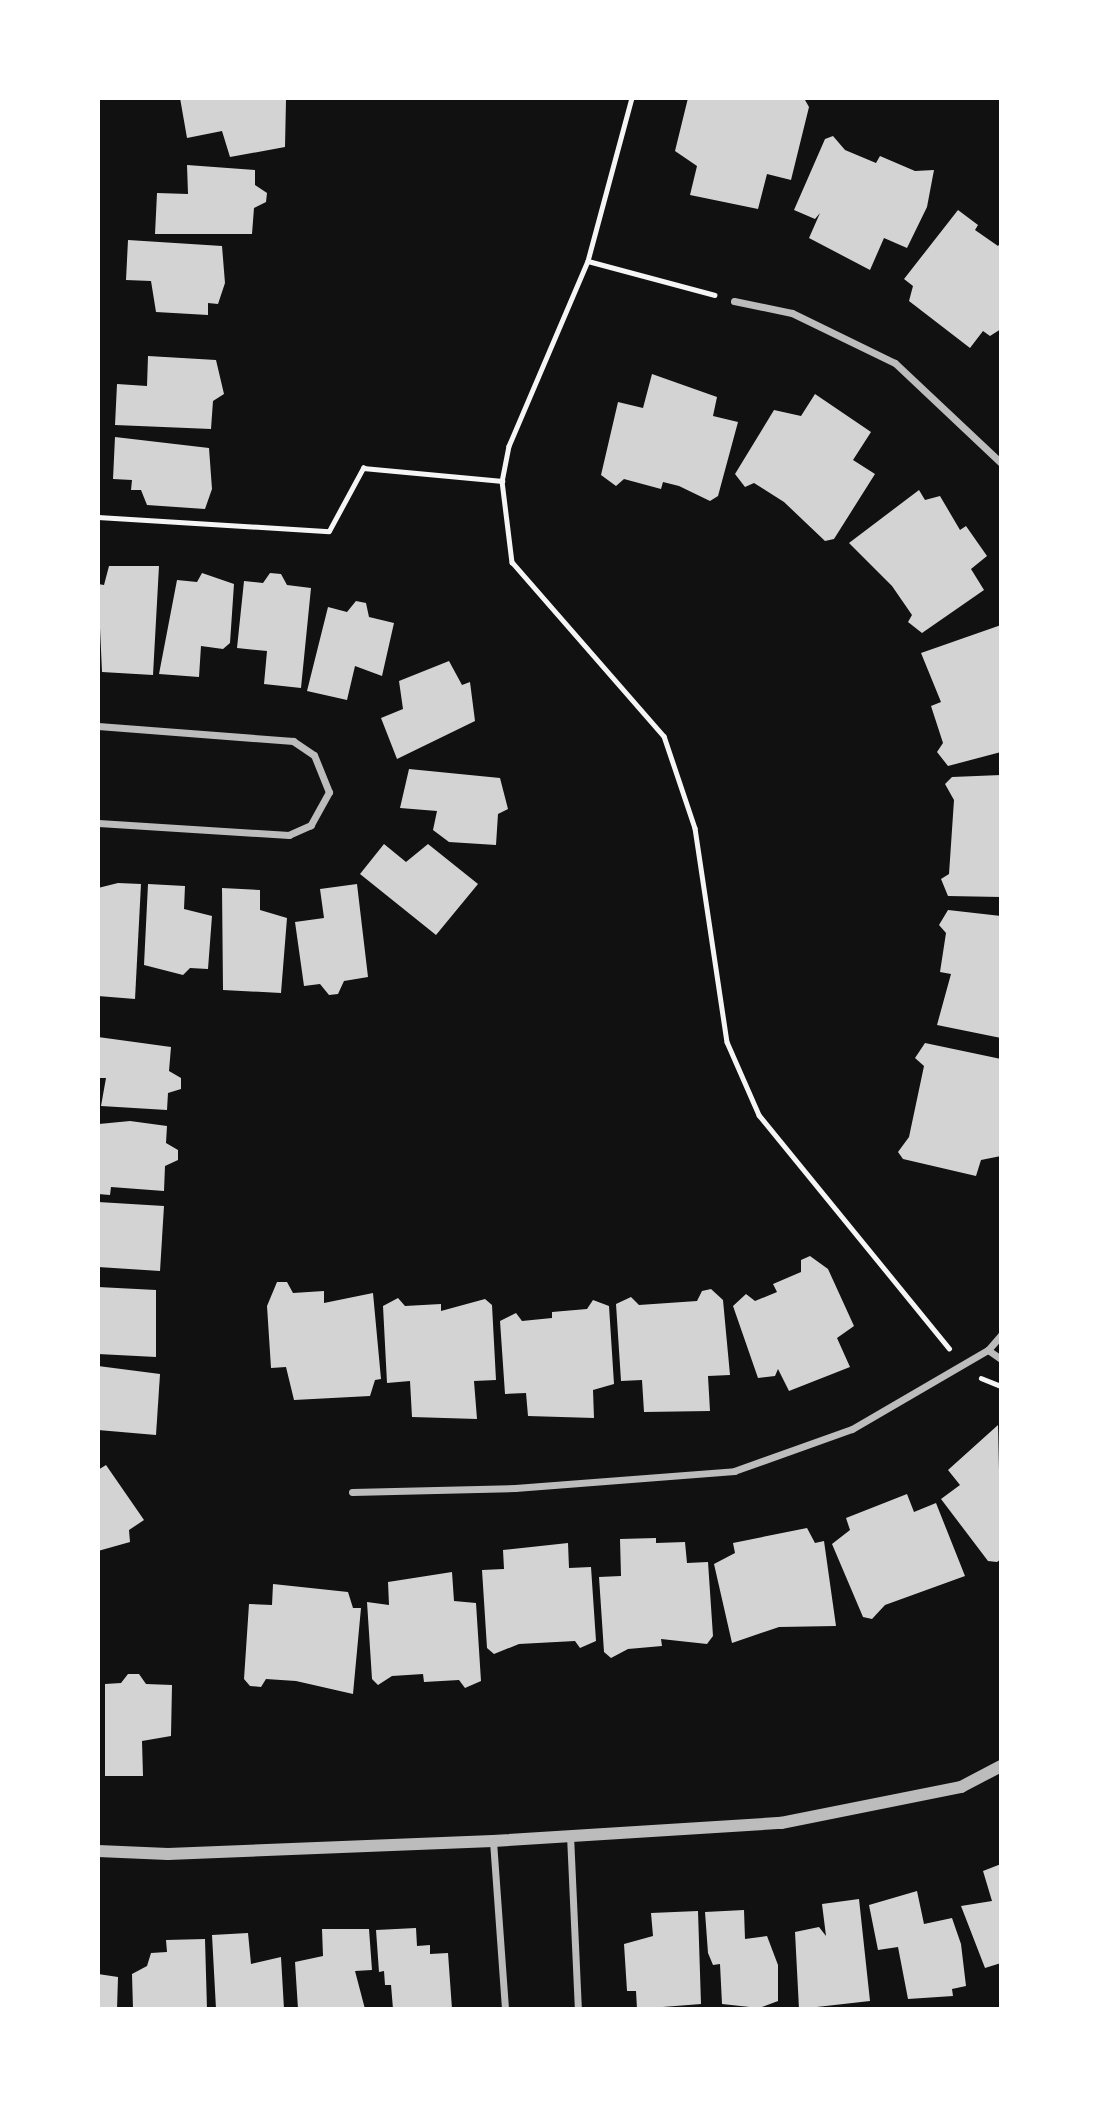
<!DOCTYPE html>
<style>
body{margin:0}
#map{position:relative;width:1099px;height:2107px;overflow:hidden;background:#111;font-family:"Fira Sans",sans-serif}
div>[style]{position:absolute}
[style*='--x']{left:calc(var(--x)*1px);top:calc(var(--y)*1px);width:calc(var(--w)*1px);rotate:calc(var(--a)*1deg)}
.building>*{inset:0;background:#d3d3d3}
.path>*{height:4.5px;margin:-2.25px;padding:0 2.25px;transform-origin:2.25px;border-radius:2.25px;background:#f5f5f5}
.minor>*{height:7px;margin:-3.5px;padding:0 3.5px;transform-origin:3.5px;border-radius:3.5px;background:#bcbcbc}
.tertiary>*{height:12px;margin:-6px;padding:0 6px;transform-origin:6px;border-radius:6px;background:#bcbcbc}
span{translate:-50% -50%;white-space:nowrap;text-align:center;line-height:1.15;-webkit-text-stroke:7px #fff;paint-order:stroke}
.frame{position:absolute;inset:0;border:100px solid #fff;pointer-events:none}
</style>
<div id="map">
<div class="building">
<i style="clip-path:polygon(180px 98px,286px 100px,285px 147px,230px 157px,222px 131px,187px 138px)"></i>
<i style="clip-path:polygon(688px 98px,805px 100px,809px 107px,791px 180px,767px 174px,758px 209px,690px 195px,697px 166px,675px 151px)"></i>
<i style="clip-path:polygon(833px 136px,845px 150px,876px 163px,880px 156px,915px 171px,934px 170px,927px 207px,907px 248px,884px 238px,870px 270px,809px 238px,820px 213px,815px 219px,794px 210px,825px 139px)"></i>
<i style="clip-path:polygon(187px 165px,255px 170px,255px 185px,267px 193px,266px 202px,254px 208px,252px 234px,155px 234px,157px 193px,188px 194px)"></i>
<i style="clip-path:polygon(958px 210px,978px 225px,975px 230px,998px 246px,1001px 242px,1001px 329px,990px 336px,983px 331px,970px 348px,909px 301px,913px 286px,904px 279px)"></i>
<i style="clip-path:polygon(128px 240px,222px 246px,225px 283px,218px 304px,208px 303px,208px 315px,156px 312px,151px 281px,126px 280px)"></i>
<i style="clip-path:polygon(148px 356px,216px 360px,224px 394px,213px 401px,211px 429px,115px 425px,117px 384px,147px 386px)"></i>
<i style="clip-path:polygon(652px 374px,717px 397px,713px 416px,738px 422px,718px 496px,710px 501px,679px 486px,663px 482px,661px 489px,624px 479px,616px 486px,601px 475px,618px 402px,643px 408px)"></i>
<i style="clip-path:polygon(815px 394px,871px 432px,853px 460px,875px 474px,834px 539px,825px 541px,784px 502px,754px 483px,745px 487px,735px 474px,774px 410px,801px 416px)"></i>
<i style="clip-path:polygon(115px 437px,209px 448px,212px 489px,205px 509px,147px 505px,141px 490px,131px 490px,132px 480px,113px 479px)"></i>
<i style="clip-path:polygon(919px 490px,925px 500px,940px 496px,960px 530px,966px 526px,987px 556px,971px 569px,984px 590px,922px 633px,908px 622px,912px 615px,892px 586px,849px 543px)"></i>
<i style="clip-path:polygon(109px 566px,159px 566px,153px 675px,102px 672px,98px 584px,104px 585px)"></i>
<i style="clip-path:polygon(202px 573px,234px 584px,230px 643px,223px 649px,201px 646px,199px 677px,159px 674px,177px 580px,197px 582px)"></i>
<i style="clip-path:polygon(270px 573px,281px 574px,287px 585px,311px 588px,301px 688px,264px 684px,267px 651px,237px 648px,244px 581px,263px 583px)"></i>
<i style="clip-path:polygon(356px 601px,366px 603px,369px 617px,394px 623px,382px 676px,355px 666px,347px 700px,307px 691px,328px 607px,347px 612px)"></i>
<i style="clip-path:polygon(1001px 625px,1001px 752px,948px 766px,937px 752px,943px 743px,931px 706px,941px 702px,921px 653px)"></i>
<i style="clip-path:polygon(449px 661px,462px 685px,470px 682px,475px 721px,397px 759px,381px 718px,403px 709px,399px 681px)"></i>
<i style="clip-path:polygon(409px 769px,500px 778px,508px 809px,498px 814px,496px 845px,449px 842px,433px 830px,437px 811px,400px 808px)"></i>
<i style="clip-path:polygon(1001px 775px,1001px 897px,948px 896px,941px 879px,949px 874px,954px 800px,945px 784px,952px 777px)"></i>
<i style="clip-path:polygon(384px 844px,406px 862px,428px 844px,478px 884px,436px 935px,360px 874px)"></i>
<i style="clip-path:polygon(118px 883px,141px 884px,135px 999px,98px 996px,98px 888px)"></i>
<i style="clip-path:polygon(148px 884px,185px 886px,184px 909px,212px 916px,208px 969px,190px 968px,183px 975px,144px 965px)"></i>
<i style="clip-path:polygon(357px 884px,368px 977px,344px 981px,338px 994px,329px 995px,320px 984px,304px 986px,295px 922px,324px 918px,320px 889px)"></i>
<i style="clip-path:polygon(222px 888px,260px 890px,260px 910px,287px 918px,281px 993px,223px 990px)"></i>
<i style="clip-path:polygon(948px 910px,1001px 916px,1001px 1038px,937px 1025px,951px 974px,940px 972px,946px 933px,939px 925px)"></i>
<i style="clip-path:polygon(98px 1037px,171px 1047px,169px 1071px,181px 1078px,181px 1089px,168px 1093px,167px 1110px,101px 1106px,106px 1078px,98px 1078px)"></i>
<i style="clip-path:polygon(925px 1043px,1001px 1059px,1001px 1156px,981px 1160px,976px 1176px,903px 1159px,898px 1152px,909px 1137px,924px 1066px,915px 1058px)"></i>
<i style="clip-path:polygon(130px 1121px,167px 1126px,166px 1143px,178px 1150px,178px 1160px,165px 1166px,164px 1191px,111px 1187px,110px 1195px,98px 1194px,99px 1124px)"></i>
<i style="clip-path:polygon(98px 1202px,164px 1206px,160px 1271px,98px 1267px)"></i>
<i style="clip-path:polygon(810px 1256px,828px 1269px,854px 1326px,837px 1338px,850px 1367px,789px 1391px,778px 1369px,775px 1376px,758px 1378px,733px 1306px,746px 1294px,755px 1301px,777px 1292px,773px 1284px,801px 1272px,801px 1260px)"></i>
<i style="clip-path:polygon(277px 1282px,287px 1282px,293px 1293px,324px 1291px,324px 1303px,373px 1293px,381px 1379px,375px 1380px,370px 1396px,294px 1400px,286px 1367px,271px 1368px,267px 1306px)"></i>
<i style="clip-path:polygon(98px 1287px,156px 1290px,156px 1357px,98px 1354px)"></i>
<i style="clip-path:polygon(711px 1289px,723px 1300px,730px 1375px,708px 1376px,710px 1411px,644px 1412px,642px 1380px,621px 1381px,616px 1304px,631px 1297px,639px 1305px,697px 1301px,702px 1291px)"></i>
<i style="clip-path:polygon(398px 1298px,405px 1306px,441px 1304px,441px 1311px,485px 1299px,492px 1305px,496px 1380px,474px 1381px,477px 1419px,412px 1417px,410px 1381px,387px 1383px,383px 1306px)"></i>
<i style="clip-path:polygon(593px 1300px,609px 1306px,614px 1384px,593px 1390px,594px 1418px,528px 1416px,526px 1393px,505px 1394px,500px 1321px,516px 1313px,522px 1321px,552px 1318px,552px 1312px,587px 1309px)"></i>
<i style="clip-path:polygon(98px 1366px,160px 1374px,156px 1435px,98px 1430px)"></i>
<i style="clip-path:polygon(998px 1425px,1001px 1559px,997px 1562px,988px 1561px,941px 1499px,960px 1485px,948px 1470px)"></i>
<i style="clip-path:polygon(106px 1465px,144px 1520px,129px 1530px,130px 1542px,98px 1551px,98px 1470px)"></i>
<i style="clip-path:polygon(907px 1494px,914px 1512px,936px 1503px,965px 1576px,885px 1605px,872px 1619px,863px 1617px,832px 1544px,850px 1530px,846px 1518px)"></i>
<i style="clip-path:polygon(807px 1528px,815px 1543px,824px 1541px,836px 1626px,779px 1627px,732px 1643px,714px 1564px,735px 1553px,733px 1543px)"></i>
<i style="clip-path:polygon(656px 1538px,656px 1543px,685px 1542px,687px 1563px,708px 1562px,713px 1636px,707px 1644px,661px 1639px,662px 1646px,628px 1649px,611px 1658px,604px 1652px,599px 1577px,621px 1576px,620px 1539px)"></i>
<i style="clip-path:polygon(568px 1543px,569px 1568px,591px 1567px,596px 1641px,580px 1648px,575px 1641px,519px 1644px,494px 1654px,487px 1648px,482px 1570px,504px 1569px,503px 1550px)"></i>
<i style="clip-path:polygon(452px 1572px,454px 1601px,476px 1603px,481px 1681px,465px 1688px,459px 1680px,424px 1682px,423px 1674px,392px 1676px,378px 1685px,372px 1679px,367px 1602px,389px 1605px,388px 1582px)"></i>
<i style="clip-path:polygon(273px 1584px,348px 1592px,353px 1608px,361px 1608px,353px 1694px,296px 1681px,266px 1679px,261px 1687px,250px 1686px,244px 1679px,249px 1604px,272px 1605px)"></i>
<i style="clip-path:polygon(128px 1674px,139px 1674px,146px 1684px,172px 1685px,171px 1736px,142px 1741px,143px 1776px,105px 1776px,105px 1684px,121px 1683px)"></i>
<i style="clip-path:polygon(1001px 1864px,1001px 1963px,985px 1968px,961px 1906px,992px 1901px,983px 1871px)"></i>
<i style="clip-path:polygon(917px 1891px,924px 1924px,952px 1918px,961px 1944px,966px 1986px,952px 1989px,953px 1996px,908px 1999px,898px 1947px,878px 1950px,869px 1905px)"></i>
<i style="clip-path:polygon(859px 1899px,870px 2001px,799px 2009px,795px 1932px,819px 1927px,826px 1936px,822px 1904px)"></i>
<i style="clip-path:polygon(744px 1910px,745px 1939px,767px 1936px,778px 1965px,778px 2001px,759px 2008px,722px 2004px,720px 1964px,713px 1965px,708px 1953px,705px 1912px)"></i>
<i style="clip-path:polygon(698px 1911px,701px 2004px,637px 2009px,636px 1991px,627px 1991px,624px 1944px,653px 1936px,651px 1913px)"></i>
<i style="clip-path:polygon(416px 1928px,417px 1946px,430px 1945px,430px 1954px,448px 1953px,452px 2009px,393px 2009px,391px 1985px,385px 1985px,384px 1971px,379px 1972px,376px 1930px)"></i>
<i style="clip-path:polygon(322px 1929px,369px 1929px,372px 1970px,355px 1971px,365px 2009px,298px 2009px,295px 1962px,323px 1956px)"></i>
<i style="clip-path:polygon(248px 1933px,251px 1964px,281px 1957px,284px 2009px,216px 2009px,212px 1935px)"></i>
<i style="clip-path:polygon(205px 1939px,207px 2009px,133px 2009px,132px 1974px,147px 1966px,151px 1953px,167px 1952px,166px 1940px)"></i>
<i style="clip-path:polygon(98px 1974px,118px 1977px,117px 2009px,98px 2009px)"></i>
</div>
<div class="path">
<i style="--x:632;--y:98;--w:169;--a:105.1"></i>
<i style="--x:588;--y:261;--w:201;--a:113.1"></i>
<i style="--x:509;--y:446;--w:36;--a:101"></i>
<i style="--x:502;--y:481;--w:82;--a:83"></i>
<i style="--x:512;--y:562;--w:231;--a:48.9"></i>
<i style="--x:664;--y:736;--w:97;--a:71.4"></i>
<i style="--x:695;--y:828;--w:216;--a:81.5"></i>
<i style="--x:727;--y:1042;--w:80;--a:66.3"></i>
<i style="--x:759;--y:1115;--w:301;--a:50.8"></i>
<i style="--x:588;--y:261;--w:131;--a:15"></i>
<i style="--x:98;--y:517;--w:231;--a:3.5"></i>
<i style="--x:329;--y:531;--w:72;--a:-61.6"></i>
<i style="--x:363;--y:468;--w:140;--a:5.3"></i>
<i style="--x:981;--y:1378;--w:22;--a:22"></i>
</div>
<div class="minor">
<i style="--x:734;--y:301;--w:59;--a:11.7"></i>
<i style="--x:792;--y:313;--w:114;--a:25.9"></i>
<i style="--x:895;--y:363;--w:146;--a:43.3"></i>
<i style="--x:98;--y:726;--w:196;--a:4.4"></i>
<i style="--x:293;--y:741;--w:25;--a:34"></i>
<i style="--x:314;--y:755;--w:40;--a:68"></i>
<i style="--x:329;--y:792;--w:38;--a:119"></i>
<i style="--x:311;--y:825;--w:24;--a:156"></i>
<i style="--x:289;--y:835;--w:191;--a:-176.4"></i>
<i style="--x:988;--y:1350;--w:16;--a:35"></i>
<i style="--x:352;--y:1492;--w:163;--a:-1.4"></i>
<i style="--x:515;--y:1488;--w:220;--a:-4.4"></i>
<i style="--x:734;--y:1471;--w:125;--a:-19.6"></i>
<i style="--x:852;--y:1429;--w:157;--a:-30.2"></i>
<i style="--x:988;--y:1350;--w:20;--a:-49"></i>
<i style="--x:570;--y:1835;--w:174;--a:87.4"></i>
<i style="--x:493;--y:1841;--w:168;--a:85.9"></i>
</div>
<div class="tertiary">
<i style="--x:98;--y:1851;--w:70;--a:2.5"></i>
<i style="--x:168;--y:1854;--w:325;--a:-2.3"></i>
<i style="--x:493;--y:1841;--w:289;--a:-3.6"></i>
<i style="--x:781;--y:1823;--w:184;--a:-11.3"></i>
<i style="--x:961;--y:1787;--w:45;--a:-27.7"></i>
</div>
<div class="frame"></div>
</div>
